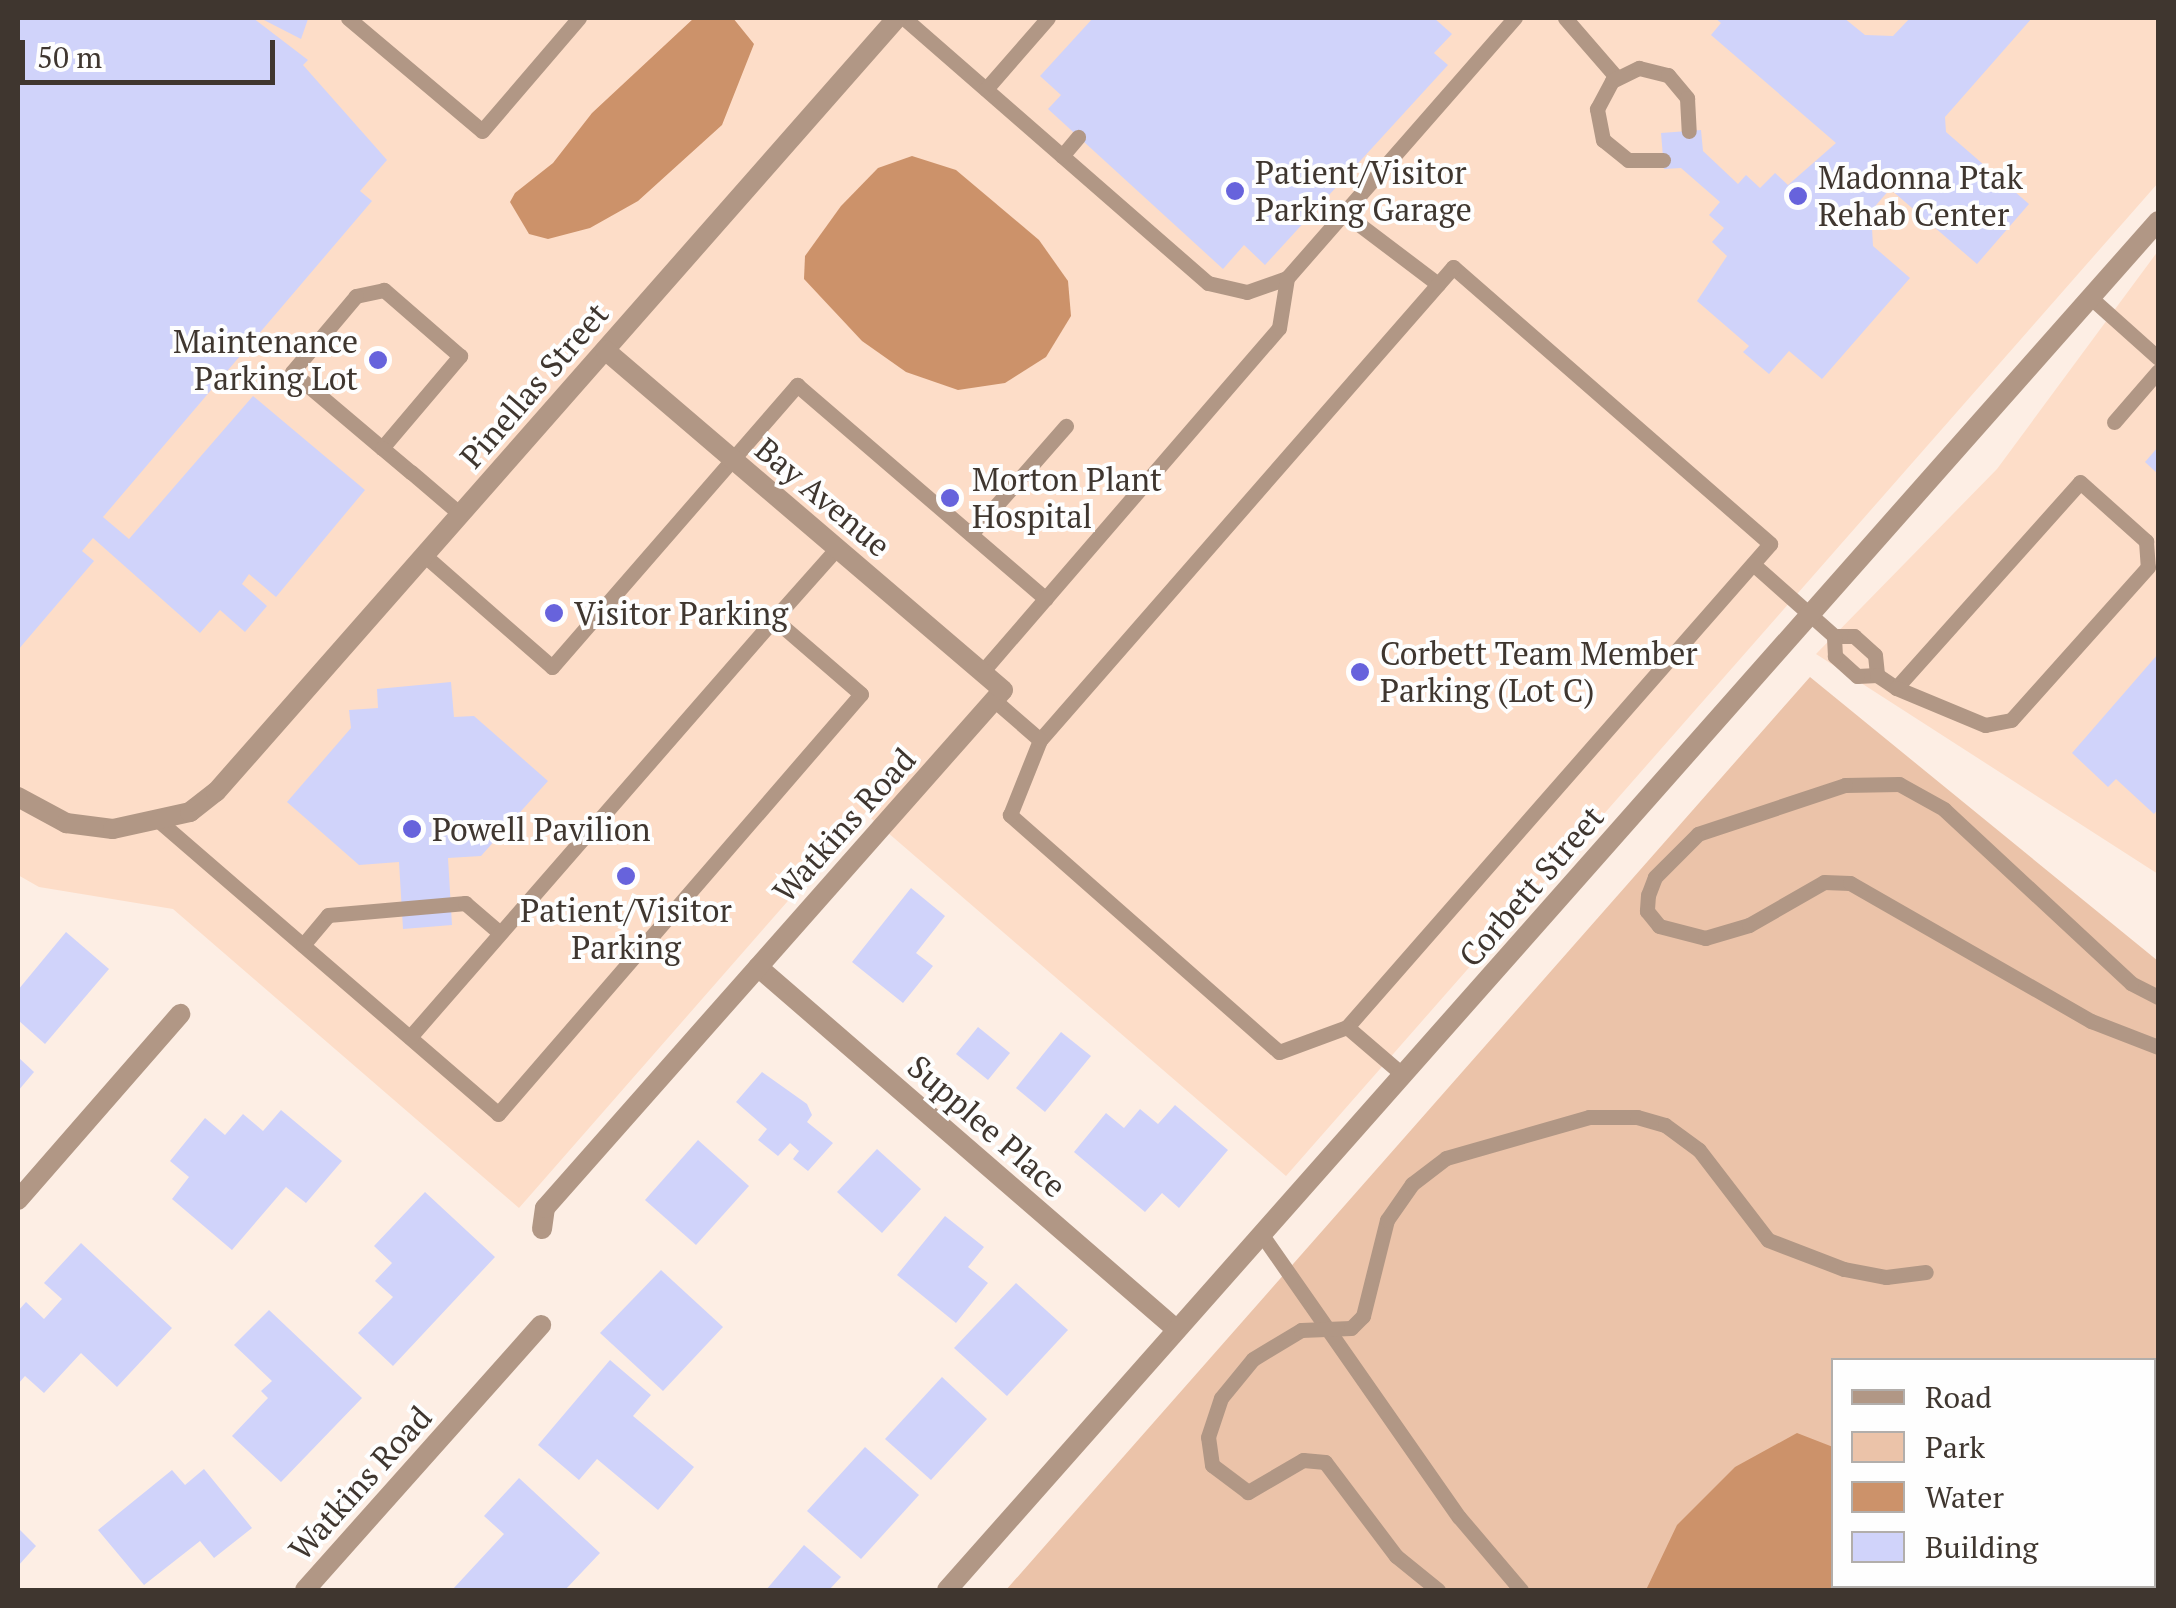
<!DOCTYPE html>
<style>
body{margin:0}
#map{position:relative;width:2176px;height:1608px;overflow:hidden;background:#fdeee4;font-family:"PT Serif",serif}
div>[style]{position:absolute}
[style*='--x']{left:calc(var(--x)*1px);top:calc(var(--y)*1px);width:calc(var(--w)*1px);rotate:calc(var(--a)*1deg)}
.built>*{inset:0;background:#fdddc8}
.green>*{inset:0;background:#ebc3a9}
.water>*{inset:0;background:#cc926a}
.building>*{inset:0;background:#d0d3fa}
.lane>*{height:15px;margin:-7.5px;padding:0 7.5px;transform-origin:7.5px;border-radius:7.5px;background:#b19785}
.street>*{height:20px;margin:-10px;padding:0 10px;transform-origin:10px;border-radius:10px;background:#b19785}
.dots>*{width:28px;height:28px;translate:-50% -50%;box-sizing:border-box;border:5px solid #fefefe;border-radius:50%}
span{translate:-50% -50%;white-space:nowrap;text-align:center;line-height:1.15;-webkit-text-stroke:8px #fefefe;paint-order:stroke}
.poi-label{font-size:32px;color:#3f362f}
.left{translate:0 -50%;text-align:left}
.right{translate:-100% -50%;text-align:right}
.street-label{font-size:32px;color:#3f362f}
.frame{position:absolute;inset:0;border:20px solid #3f362f;pointer-events:none}
.legend{position:absolute;left:1831px;top:1358px;width:325px;height:230px;box-sizing:border-box;background:#fefefe;border:2px solid #b2aeab;margin:0;padding:12px 18px;list-style:none;font-size:30px;color:#3f362f}
.legend li{display:flex;align-items:center;gap:20px;height:50px}
.legend b{width:50px;border:2px solid #b2aeab}
.scale{position:absolute;left:20px;top:40px;width:255px;height:45px;box-sizing:border-box;border:5px solid #3f362f;border-top:0;padding-left:12px;font-size:30px;line-height:35px;white-space:nowrap;color:#3f362f;-webkit-text-stroke:8px #fefefe;paint-order:stroke}
</style>
<div id="map">
<div class="built">
<i style="clip-path:polygon(18px 18px,2158px 18px,2158px 183px,1286px 1176px,865px 813px,519px 1208px,173px 909px,39px 887px,18px 875px)"></i>
<i style="clip-path:polygon(2158px 251px,2158px 874px,1816px 654px,1997px 469px)"></i>
</div>
<div class="green">
<i style="clip-path:polygon(evenodd,1810px 677px,2158px 961px,2158px 1590px,1006px 1590px,1810px 677px,1834px 1360px,2154px 1360px,2154px 1586px,1834px 1586px,1834px 1360px)"></i>
</div>
<div class="water">
<i style="clip-path:polygon(694px 18px,733px 18px,754px 44px,722px 125px,638px 201px,590px 228px,548px 239px,529px 234px,510px 202px,515px 193px,553px 163px,592px 113px)"></i>
<i style="clip-path:polygon(912px 156px,956px 170px,1039px 240px,1068px 281px,1071px 316px,1046px 357px,1005px 383px,958px 390px,906px 372px,862px 341px,804px 279px,805px 256px,841px 206px,878px 168px)"></i>
<i style="clip-path:polygon(1797px 1433px,1833px 1447px,1834px 1586px,2019px 1590px,1646px 1590px,1677px 1525px,1735px 1467px)"></i>
</div>
<div class="building">
<i style="clip-path:polygon(18px 18px,253px 18px,308px 60px,303px 65px,387px 160px,360px 191px,372px 201px,103px 517px,129px 539px,253px 396px,365px 490px,276px 597px,249px 574px,242px 584px,267px 606px,245px 632px,220px 610px,200px 633px,93px 538px,82px 551px,94px 561px,18px 650px)"></i>
<i style="clip-path:polygon(260px 18px,304px 18px,308px 19px,301px 39px)"></i>
<i style="clip-path:polygon(1093px 18px,1434px 18px,1452px 34px,1434px 53px,1448px 65px,1265px 265px,1244px 245px,1223px 269px,1048px 109px,1061px 95px,1040px 76px)"></i>
<i style="clip-path:polygon(1715px 18px,1844px 18px,1865px 35px,1893px 36px,1910px 18px,2032px 18px,1945px 117px,1946px 132px,2029px 204px,1977px 264px,1890px 189px,1871px 211px,1873px 246px,1910px 278px,1822px 379px,1789px 351px,1769px 374px,1743px 352px,1749px 346px,1697px 301px,1727px 256px,1712px 242px,1724px 228px,1709px 215px,1720px 202px,1681px 168px,1664px 169px,1661px 133px,1701px 130px,1703px 151px,1738px 184px,1746px 175px,1760px 188px,1775px 173px,1788px 185px,1836px 143px,1711px 35px,1721px 23px)"></i>
<i style="clip-path:polygon(2158px 447px,2158px 474px,2145px 462px)"></i>
<i style="clip-path:polygon(2158px 654px,2158px 809px,2154px 814px,2116px 779px,2108px 787px,2072px 753px)"></i>
<i style="clip-path:polygon(451px 682px,454px 717px,474px 716px,548px 781px,481px 856px,448px 858px,452px 925px,403px 929px,399px 862px,359px 865px,287px 802px,351px 728px,349px 710px,378px 708px,377px 689px)"></i>
<i style="clip-path:polygon(911px 888px,945px 916px,916px 953px,933px 966px,903px 1003px,852px 962px)"></i>
<i style="clip-path:polygon(66px 932px,109px 969px,45px 1044px,18px 1020px,18px 990px)"></i>
<i style="clip-path:polygon(978px 1027px,1010px 1053px,988px 1080px,956px 1054px)"></i>
<i style="clip-path:polygon(1061px 1032px,1091px 1056px,1045px 1112px,1016px 1088px)"></i>
<i style="clip-path:polygon(18px 1057px,34px 1072px,18px 1091px)"></i>
<i style="clip-path:polygon(762px 1072px,807px 1104px,812px 1115px,807px 1122px,833px 1143px,808px 1171px,793px 1159px,799px 1151px,790px 1143px,778px 1156px,758px 1140px,767px 1129px,736px 1102px)"></i>
<i style="clip-path:polygon(1175px 1105px,1228px 1150px,1179px 1208px,1162px 1193px,1145px 1212px,1074px 1152px,1106px 1113px,1124px 1128px,1140px 1109px,1158px 1124px)"></i>
<i style="clip-path:polygon(281px 1110px,342px 1161px,306px 1203px,286px 1187px,232px 1250px,172px 1199px,189px 1177px,170px 1161px,205px 1118px,225px 1135px,243px 1114px,263px 1131px)"></i>
<i style="clip-path:polygon(698px 1140px,749px 1186px,696px 1245px,645px 1200px)"></i>
<i style="clip-path:polygon(877px 1149px,921px 1189px,882px 1233px,837px 1192px)"></i>
<i style="clip-path:polygon(425px 1192px,495px 1257px,393px 1366px,358px 1333px,393px 1297px,375px 1281px,392px 1263px,374px 1246px)"></i>
<i style="clip-path:polygon(945px 1216px,984px 1247px,968px 1267px,988px 1283px,956px 1323px,897px 1275px)"></i>
<i style="clip-path:polygon(81px 1243px,172px 1328px,117px 1387px,81px 1353px,44px 1393px,25px 1376px,18px 1384px,18px 1311px,26px 1302px,44px 1319px,62px 1299px,44px 1283px)"></i>
<i style="clip-path:polygon(661px 1270px,723px 1327px,663px 1391px,600px 1333px)"></i>
<i style="clip-path:polygon(1016px 1283px,1068px 1330px,1007px 1396px,954px 1348px)"></i>
<i style="clip-path:polygon(269px 1310px,362px 1398px,281px 1482px,232px 1436px,268px 1398px,261px 1391px,272px 1381px,234px 1345px)"></i>
<i style="clip-path:polygon(610px 1360px,651px 1395px,633px 1416px,694px 1467px,658px 1510px,597px 1459px,579px 1480px,538px 1445px)"></i>
<i style="clip-path:polygon(942px 1377px,987px 1419px,931px 1480px,885px 1439px)"></i>
<i style="clip-path:polygon(865px 1447px,919px 1495px,861px 1559px,807px 1511px)"></i>
<i style="clip-path:polygon(204px 1469px,252px 1528px,214px 1558px,200px 1541px,144px 1585px,98px 1530px,172px 1470px,185px 1485px)"></i>
<i style="clip-path:polygon(519px 1478px,600px 1553px,565px 1590px,452px 1590px,504px 1534px,484px 1516px)"></i>
<i style="clip-path:polygon(18px 1528px,36px 1546px,18px 1566px)"></i>
<i style="clip-path:polygon(804px 1545px,841px 1577px,829px 1590px,766px 1590px)"></i>
</div>
<div class="lane">
<i style="--x:348;--y:18;--w:175;--a:40.1"></i>
<i style="--x:482;--y:131;--w:149;--a:-49.4"></i>
<i style="--x:904;--y:18;--w:403;--a:41.1"></i>
<i style="--x:1208;--y:283;--w:40;--a:13"></i>
<i style="--x:1247;--y:292;--w:42;--a:-19.3"></i>
<i style="--x:1287;--y:278;--w:346;--a:-48.8"></i>
<i style="--x:1565;--y:18;--w:79;--a:49.1"></i>
<i style="--x:986;--y:89;--w:94;--a:-48.9"></i>
<i style="--x:1062;--y:156;--w:25;--a:-50"></i>
<i style="--x:1663;--y:160;--w:35;--a:180"></i>
<i style="--x:1628;--y:160;--w:32;--a:-141"></i>
<i style="--x:1603;--y:140;--w:32;--a:-101"></i>
<i style="--x:1597;--y:109;--w:32;--a:-62"></i>
<i style="--x:1612;--y:81;--w:30;--a:-26"></i>
<i style="--x:1639;--y:68;--w:30;--a:14"></i>
<i style="--x:1668;--y:75;--w:30;--a:50"></i>
<i style="--x:1687;--y:98;--w:33;--a:87"></i>
<i style="--x:1344;--y:213;--w:118;--a:37.1"></i>
<i style="--x:1453;--y:267;--w:421;--a:41.1"></i>
<i style="--x:1770;--y:544;--w:642;--a:131.21"></i>
<i style="--x:1347;--y:1027;--w:72;--a:159.8"></i>
<i style="--x:1279;--y:1052;--w:359;--a:-138.6"></i>
<i style="--x:1010;--y:815;--w:81;--a:-68.2"></i>
<i style="--x:1040;--y:740;--w:628;--a:-48.87"></i>
<i style="--x:2091;--y:298;--w:90;--a:41.8"></i>
<i style="--x:2114;--y:422;--w:67;--a:-49.2"></i>
<i style="--x:382;--y:448;--w:121;--a:-49.7"></i>
<i style="--x:460;--y:356;--w:101;--a:-139"></i>
<i style="--x:384;--y:290;--w:29;--a:168"></i>
<i style="--x:356;--y:296;--w:99;--a:130.1"></i>
<i style="--x:292;--y:372;--w:118;--a:40.2"></i>
<i style="--x:382;--y:448;--w:38;--a:40"></i>
<i style="--x:411;--y:472;--w:65;--a:40.6"></i>
<i style="--x:971;--y:534;--w:144;--a:-48.7"></i>
<i style="--x:424;--y:555;--w:170;--a:41.2"></i>
<i style="--x:552;--y:667;--w:374;--a:-49"></i>
<i style="--x:797;--y:385;--w:328;--a:40.7"></i>
<i style="--x:1753;--y:564;--w:108;--a:41.6"></i>
<i style="--x:1834;--y:636;--w:20;--a:0"></i>
<i style="--x:1854;--y:636;--w:28;--a:42"></i>
<i style="--x:1875;--y:655;--w:20;--a:84"></i>
<i style="--x:1877;--y:675;--w:20;--a:177"></i>
<i style="--x:1857;--y:676;--w:30;--a:-138"></i>
<i style="--x:1835;--y:656;--w:20;--a:-93"></i>
<i style="--x:982;--y:672;--w:454;--a:-49.2"></i>
<i style="--x:1279;--y:328;--w:51;--a:-80.9"></i>
<i style="--x:1877;--y:675;--w:23;--a:34"></i>
<i style="--x:1896;--y:688;--w:276;--a:-48.2"></i>
<i style="--x:2080;--y:482;--w:89;--a:41.8"></i>
<i style="--x:2146;--y:541;--w:26;--a:86"></i>
<i style="--x:2148;--y:567;--w:205;--a:131.8"></i>
<i style="--x:2011;--y:720;--w:26;--a:169"></i>
<i style="--x:1985;--y:725;--w:96;--a:-157.4"></i>
<i style="--x:994;--y:700;--w:61;--a:41"></i>
<i style="--x:159;--y:821;--w:448;--a:40.8"></i>
<i style="--x:498;--y:1114;--w:555;--a:-49.16"></i>
<i style="--x:861;--y:694;--w:115;--a:-139.2"></i>
<i style="--x:774;--y:619;--w:95;--a:-48.4"></i>
<i style="--x:303;--y:945;--w:39;--a:-50"></i>
<i style="--x:328;--y:915;--w:138;--a:-5"></i>
<i style="--x:465;--y:903;--w:46;--a:40.6"></i>
<i style="--x:2158;--y:997;--w:30;--a:-153"></i>
<i style="--x:2131;--y:983;--w:255;--a:-137.1"></i>
<i style="--x:1944;--y:809;--w:51;--a:-150.9"></i>
<i style="--x:1899;--y:784;--w:54;--a:178.9"></i>
<i style="--x:1845;--y:785;--w:155;--a:161.6"></i>
<i style="--x:1698;--y:834;--w:61;--a:135"></i>
<i style="--x:1655;--y:877;--w:19;--a:111"></i>
<i style="--x:1648;--y:895;--w:16;--a:94"></i>
<i style="--x:1647;--y:911;--w:19;--a:51"></i>
<i style="--x:1659;--y:926;--w:48;--a:14.6"></i>
<i style="--x:1705;--y:938;--w:46;--a:-16.5"></i>
<i style="--x:1749;--y:925;--w:86;--a:-29.8"></i>
<i style="--x:1824;--y:882;--w:26;--a:2"></i>
<i style="--x:1850;--y:883;--w:278;--a:29.8"></i>
<i style="--x:2091;--y:1021;--w:72;--a:21.2"></i>
<i style="--x:1347;--y:1027;--w:74;--a:40.6"></i>
<i style="--x:410;--y:1037;--w:554;--a:-48.95"></i>
<i style="--x:1262;--y:1235;--w:344;--a:55.1"></i>
<i style="--x:1459;--y:1517;--w:96;--a:49.7"></i>
<i style="--x:1438;--y:1590;--w:54;--a:-141"></i>
<i style="--x:1396;--y:1556;--w:118;--a:-127.1"></i>
<i style="--x:1325;--y:1462;--w:22;--a:-175"></i>
<i style="--x:1303;--y:1460;--w:64;--a:149.8"></i>
<i style="--x:1248;--y:1492;--w:45;--a:-143.1"></i>
<i style="--x:1212;--y:1465;--w:28;--a:-98"></i>
<i style="--x:1208;--y:1437;--w:41;--a:-71.6"></i>
<i style="--x:1221;--y:1398;--w:50;--a:-50.6"></i>
<i style="--x:1253;--y:1359;--w:56;--a:-31.1"></i>
<i style="--x:1301;--y:1330;--w:50;--a:-2.3"></i>
<i style="--x:1351;--y:1328;--w:17;--a:-45"></i>
<i style="--x:1363;--y:1316;--w:99;--a:-76"></i>
<i style="--x:1387;--y:1220;--w:44;--a:-55.2"></i>
<i style="--x:1412;--y:1184;--w:43;--a:-37.4"></i>
<i style="--x:1446;--y:1158;--w:149;--a:-16"></i>
<i style="--x:1589;--y:1117;--w:48;--a:0"></i>
<i style="--x:1637;--y:1117;--w:29;--a:16"></i>
<i style="--x:1665;--y:1125;--w:42;--a:36.3"></i>
<i style="--x:1699;--y:1150;--w:113;--a:52.5"></i>
<i style="--x:1768;--y:1240;--w:81;--a:20.9"></i>
<i style="--x:1844;--y:1269;--w:43;--a:10.8"></i>
<i style="--x:1886;--y:1277;--w:40;--a:-7.1"></i>
</div>
<div class="street">
<i style="--x:18;--y:797;--w:55;--a:28.4"></i>
<i style="--x:66;--y:823;--w:47;--a:7.3"></i>
<i style="--x:113;--y:829;--w:79;--a:-12.4"></i>
<i style="--x:190;--y:812;--w:33;--a:-38"></i>
<i style="--x:216;--y:792;--w:1031;--a:-48.66"></i>
<i style="--x:758;--y:967;--w:554;--a:40.9"></i>
<i style="--x:18;--y:1200;--w:247;--a:-48.9"></i>
<i style="--x:542;--y:1229;--w:21;--a:-82"></i>
<i style="--x:545;--y:1208;--w:691;--a:-48.52"></i>
<i style="--x:1003;--y:690;--w:523;--a:-139.49"></i>
<i style="--x:305;--y:1590;--w:355;--a:-48.3"></i>
<i style="--x:947;--y:1590;--w:1828;--a:-48.5"></i>
</div>
<div class="dots">
<i style="left:1235px;top:191px;background:#6763dc"></i>
<i style="left:1798px;top:196px;background:#6763dc"></i>
<i style="left:378px;top:360px;background:#6763dc"></i>
<i style="left:950px;top:498px;background:#6763dc"></i>
<i style="left:554px;top:613px;background:#6763dc"></i>
<i style="left:1360px;top:672px;background:#6763dc"></i>
<i style="left:412px;top:829px;background:#6763dc"></i>
<i style="left:626px;top:876px;background:#6763dc"></i>
</div>
<div class="poi-label">
<span class="left" style="left:1255px;top:191px">Patient/Visitor<br>Parking Garage</span>
<span class="left" style="left:1818px;top:196px">Madonna Ptak<br>Rehab Center</span>
<span class="right" style="left:358px;top:360px">Maintenance<br>Parking Lot</span>
<span class="left" style="left:972px;top:498px">Morton Plant<br>Hospital</span>
<span class="left" style="left:574px;top:613px">Visitor Parking</span>
<span class="left" style="left:1380px;top:672px">Corbett Team Member<br>Parking (Lot C)</span>
<span class="left" style="left:432px;top:829px">Powell Pavilion</span>
<span style="left:626px;top:929px">Patient/Visitor<br>Parking</span>
</div>
<div class="street-label">
<span style="left:534px;top:385px;rotate:-49deg">Pinellas Street</span>
<span style="left:823px;top:497px;rotate:40deg">Bay Avenue</span>
<span style="left:844px;top:825px;rotate:-48deg">Watkins Road</span>
<span style="left:1531px;top:886px;rotate:-49deg">Corbett Street</span>
<span style="left:987px;top:1126px;rotate:41deg">Supplee Place</span>
<span style="left:360px;top:1483px;rotate:-48deg">Watkins Road</span>
</div>
<div class="frame"></div>
<ul class="legend">
<li><b style="height:12px;background:#b19785"></b>Road</li>
<li><b style="height:28px;background:#ebc3a9"></b>Park</li>
<li><b style="height:28px;background:#cc926a"></b>Water</li>
<li><b style="height:28px;background:#d0d3fa"></b>Building</li>
</ul>
<div class="scale">50 m</div>
</div>
